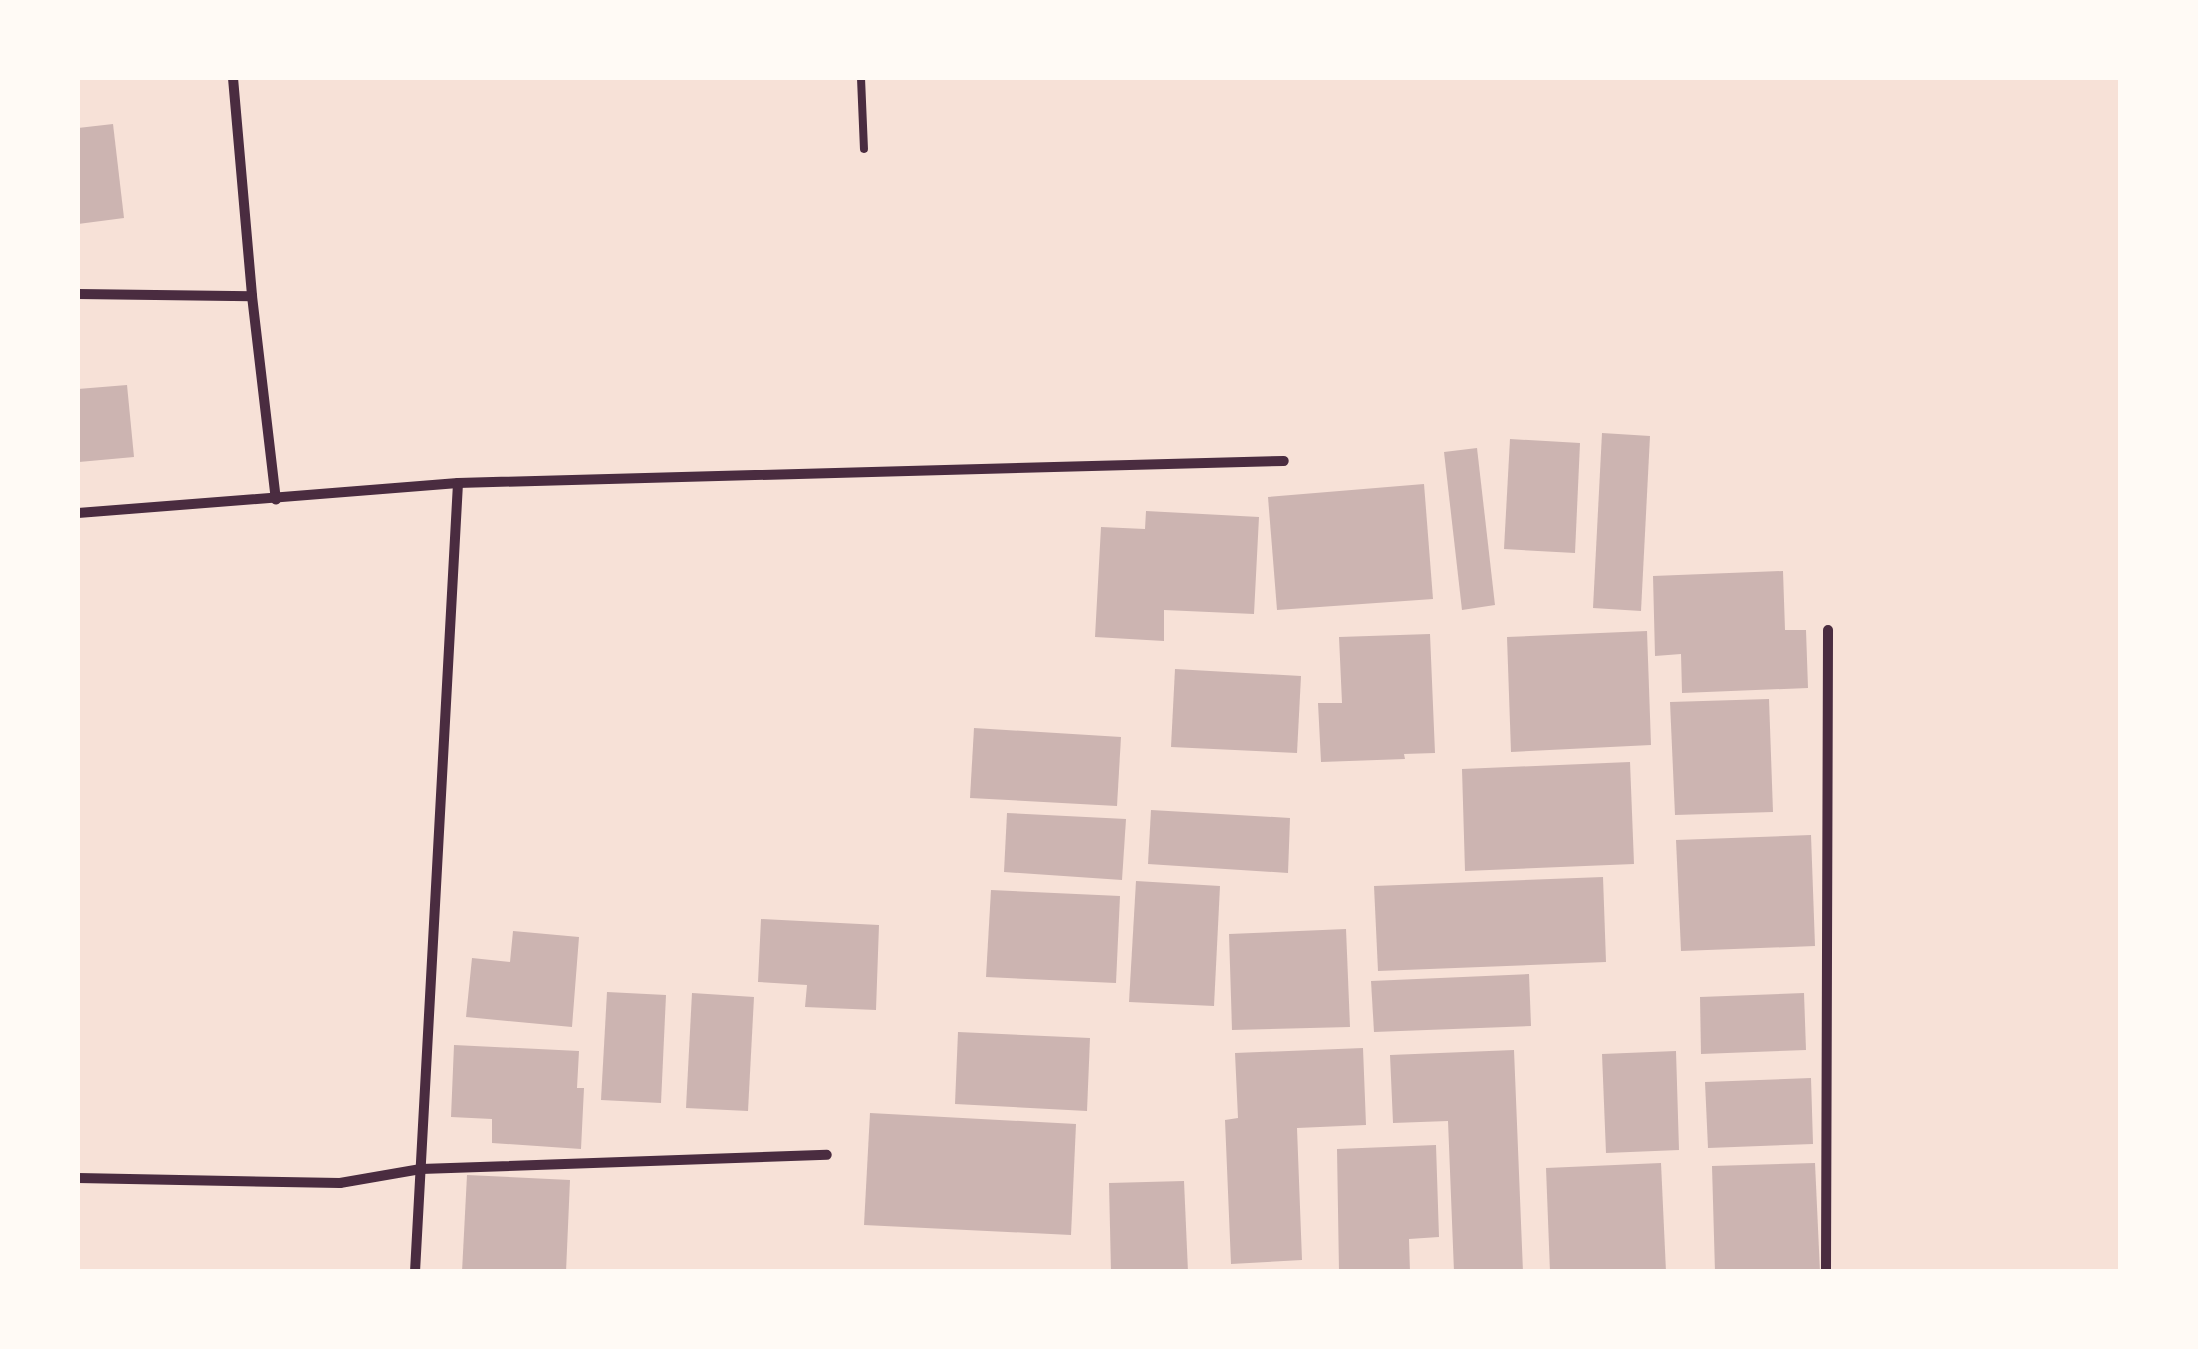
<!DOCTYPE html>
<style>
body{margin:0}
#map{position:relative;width:2198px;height:1349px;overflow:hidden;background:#f7e1d7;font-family:"PT Sans Narrow",sans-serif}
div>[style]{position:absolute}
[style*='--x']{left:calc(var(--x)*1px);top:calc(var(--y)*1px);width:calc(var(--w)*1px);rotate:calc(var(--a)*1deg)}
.building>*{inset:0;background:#ccb4b1}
.service>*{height:8px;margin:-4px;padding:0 4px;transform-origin:4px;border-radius:4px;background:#4a2c40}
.minor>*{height:10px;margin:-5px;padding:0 5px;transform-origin:5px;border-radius:5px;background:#4a2c40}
span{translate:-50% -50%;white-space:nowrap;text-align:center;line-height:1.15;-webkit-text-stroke:10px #fffaf5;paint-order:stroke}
.frame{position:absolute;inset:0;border:80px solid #fffaf5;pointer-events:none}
</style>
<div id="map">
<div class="building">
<i style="clip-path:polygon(113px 124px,124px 218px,78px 224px,78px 128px)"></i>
<i style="clip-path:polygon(127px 385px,134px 457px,79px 462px,78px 389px)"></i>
<i style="clip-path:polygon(1602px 433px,1650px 436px,1641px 611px,1593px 608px)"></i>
<i style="clip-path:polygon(1510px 439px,1580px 443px,1575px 553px,1504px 549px)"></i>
<i style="clip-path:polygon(1477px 448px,1495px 605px,1462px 610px,1444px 452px)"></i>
<i style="clip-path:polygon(1424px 484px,1433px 599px,1277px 610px,1268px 497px)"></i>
<i style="clip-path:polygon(1146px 511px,1259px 517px,1254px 614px,1164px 610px,1164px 641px,1095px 637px,1101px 527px,1145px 529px)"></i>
<i style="clip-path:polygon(1783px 571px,1785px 630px,1806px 630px,1808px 688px,1682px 693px,1681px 654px,1655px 656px,1653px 576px)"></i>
<i style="clip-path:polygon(1647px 631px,1651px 745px,1511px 752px,1507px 637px)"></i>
<i style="clip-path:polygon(1430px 634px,1435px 753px,1404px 754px,1405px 759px,1321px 762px,1318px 703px,1342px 703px,1339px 637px)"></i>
<i style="clip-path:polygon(1175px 669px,1301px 676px,1297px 753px,1171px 747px)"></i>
<i style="clip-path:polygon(1769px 699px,1773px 812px,1675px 815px,1670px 702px)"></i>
<i style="clip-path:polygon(974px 728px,1121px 737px,1117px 806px,970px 798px)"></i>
<i style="clip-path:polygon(1630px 762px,1634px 864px,1465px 871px,1462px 769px)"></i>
<i style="clip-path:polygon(1151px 810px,1290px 818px,1288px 873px,1148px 864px)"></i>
<i style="clip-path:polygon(1007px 813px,1126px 819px,1122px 880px,1004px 872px)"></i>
<i style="clip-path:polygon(1811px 835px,1815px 946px,1681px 951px,1676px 840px)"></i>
<i style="clip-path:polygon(1603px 877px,1606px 962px,1378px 971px,1374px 886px)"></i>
<i style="clip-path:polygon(1136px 881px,1220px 886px,1214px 1006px,1129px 1002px)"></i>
<i style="clip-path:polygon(991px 890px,1120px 896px,1116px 983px,986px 977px)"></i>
<i style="clip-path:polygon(761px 919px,879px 925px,876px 1010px,805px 1007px,807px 985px,758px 982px)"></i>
<i style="clip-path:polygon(1346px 929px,1350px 1027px,1232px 1030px,1229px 934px)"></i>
<i style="clip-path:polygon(513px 931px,579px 937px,572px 1027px,466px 1017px,472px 958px,510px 962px)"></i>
<i style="clip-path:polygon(1529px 974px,1531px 1026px,1374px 1032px,1371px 981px)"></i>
<i style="clip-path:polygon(607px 992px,666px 995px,661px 1103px,601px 1100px)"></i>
<i style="clip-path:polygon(692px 993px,754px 997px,748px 1111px,686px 1108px)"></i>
<i style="clip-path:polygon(1804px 993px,1806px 1050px,1701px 1054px,1700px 997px)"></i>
<i style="clip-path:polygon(958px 1032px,1090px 1038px,1087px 1111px,955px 1104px)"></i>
<i style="clip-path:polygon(454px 1045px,579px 1051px,577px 1088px,584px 1088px,581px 1149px,492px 1143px,492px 1119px,451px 1117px)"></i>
<i style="clip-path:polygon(1363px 1048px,1366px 1125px,1297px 1128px,1302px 1260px,1231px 1264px,1225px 1120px,1238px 1118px,1235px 1053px)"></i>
<i style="clip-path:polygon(1514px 1050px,1523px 1272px,1454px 1272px,1448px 1121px,1393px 1123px,1390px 1055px)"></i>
<i style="clip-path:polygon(1676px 1051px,1679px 1150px,1606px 1153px,1602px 1054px)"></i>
<i style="clip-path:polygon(1811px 1078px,1813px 1144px,1708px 1148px,1705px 1082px)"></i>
<i style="clip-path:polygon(870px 1113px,1076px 1124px,1071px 1235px,864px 1225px)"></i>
<i style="clip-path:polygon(1436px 1145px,1439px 1237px,1409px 1239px,1410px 1272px,1339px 1272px,1337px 1149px)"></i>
<i style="clip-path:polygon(1661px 1163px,1666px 1272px,1550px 1272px,1546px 1168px)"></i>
<i style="clip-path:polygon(1815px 1163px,1820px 1272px,1715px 1272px,1712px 1166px)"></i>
<i style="clip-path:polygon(467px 1175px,570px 1180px,566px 1272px,462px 1272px)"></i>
<i style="clip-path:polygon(1184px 1181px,1188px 1272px,1111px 1272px,1109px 1183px)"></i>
</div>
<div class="service">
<i style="--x:861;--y:78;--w:71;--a:87.6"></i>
</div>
<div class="minor">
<i style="--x:233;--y:78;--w:219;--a:85"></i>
<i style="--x:252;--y:296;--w:205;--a:83.3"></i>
<i style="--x:78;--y:294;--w:174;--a:0.7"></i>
<i style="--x:78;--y:513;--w:381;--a:-4.5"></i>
<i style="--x:458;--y:483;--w:826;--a:-1.53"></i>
<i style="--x:78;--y:1178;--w:262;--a:1.1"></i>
<i style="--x:340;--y:1183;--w:82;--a:-9.8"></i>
<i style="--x:421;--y:1169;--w:406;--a:-2"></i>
<i style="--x:415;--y:1272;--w:790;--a:-86.88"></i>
<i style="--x:1826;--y:1272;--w:642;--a:-89.82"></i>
</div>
<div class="frame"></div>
</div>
